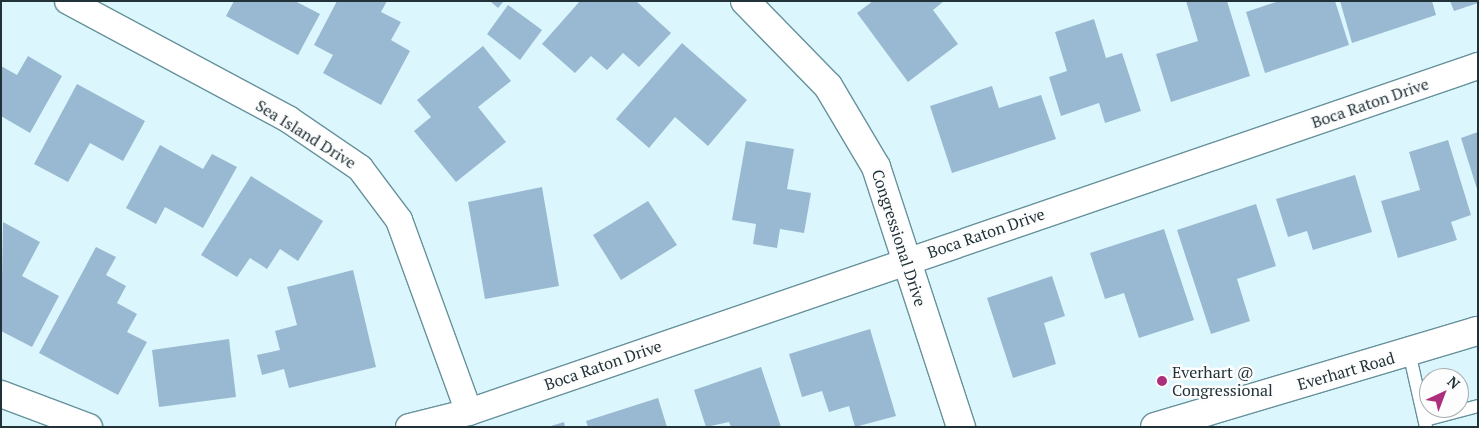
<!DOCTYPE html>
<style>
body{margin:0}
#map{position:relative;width:1479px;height:428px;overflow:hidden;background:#dbf6fc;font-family:"PT Serif",serif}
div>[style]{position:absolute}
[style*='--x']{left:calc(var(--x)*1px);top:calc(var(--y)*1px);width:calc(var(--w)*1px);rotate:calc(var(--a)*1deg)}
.building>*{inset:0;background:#98b9d1}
.roads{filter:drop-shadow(1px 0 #67929c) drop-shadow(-1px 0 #67929c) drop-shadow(0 1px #67929c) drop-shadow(0 -1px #67929c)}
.lane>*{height:12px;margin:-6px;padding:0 6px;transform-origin:6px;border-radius:6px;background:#fff}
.street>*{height:26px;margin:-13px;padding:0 13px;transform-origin:13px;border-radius:13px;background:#fff}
.secondary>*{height:28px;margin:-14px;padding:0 14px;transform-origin:14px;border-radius:14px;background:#fff}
.dots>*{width:14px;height:14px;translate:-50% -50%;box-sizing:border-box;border:2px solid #fdfdfd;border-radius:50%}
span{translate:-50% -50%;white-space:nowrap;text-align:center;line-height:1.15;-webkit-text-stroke:5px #fdfdfd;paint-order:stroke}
.street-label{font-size:16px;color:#213338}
.poi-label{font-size:16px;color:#213338}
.left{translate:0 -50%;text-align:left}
.frame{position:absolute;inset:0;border:2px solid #213338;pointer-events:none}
.north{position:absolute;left:1419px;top:368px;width:50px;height:50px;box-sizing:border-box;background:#fdfdfd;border:1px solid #a5acae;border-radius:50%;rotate:43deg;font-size:14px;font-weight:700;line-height:20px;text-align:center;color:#213338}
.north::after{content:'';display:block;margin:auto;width:18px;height:22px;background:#ac2e7d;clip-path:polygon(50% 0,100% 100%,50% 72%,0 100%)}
</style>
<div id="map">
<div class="building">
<i style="clip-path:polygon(234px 1px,295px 1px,320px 14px,298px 55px,226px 16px)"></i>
<i style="clip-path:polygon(337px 1px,387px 1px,381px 12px,401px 22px,391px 40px,410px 51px,381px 105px,323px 73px,333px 55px,314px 45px)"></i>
<i style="clip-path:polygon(490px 1px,504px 1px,498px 8px)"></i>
<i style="clip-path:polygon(580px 1px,636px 1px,671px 33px,639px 67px,623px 53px,607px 70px,591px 56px,575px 73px,542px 44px)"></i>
<i style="clip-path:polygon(873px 1px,944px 1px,933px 10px,958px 44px,908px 82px,857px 13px)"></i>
<i style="clip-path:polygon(1186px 1px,1227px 1px,1250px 76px,1171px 102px,1156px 54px,1198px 41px)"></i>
<i style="clip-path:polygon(1279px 1px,1335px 1px,1349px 45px,1265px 73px,1246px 12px)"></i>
<i style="clip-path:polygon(1340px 1px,1432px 1px,1436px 15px,1352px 43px)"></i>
<i style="clip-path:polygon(1450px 1px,1478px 1px,1478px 3px,1454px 11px)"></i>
<i style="clip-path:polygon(508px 5px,542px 30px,520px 60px,487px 34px)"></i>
<i style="clip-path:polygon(1094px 19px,1106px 58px,1122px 53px,1141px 111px,1105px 123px,1099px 103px,1061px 116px,1049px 77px,1067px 71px,1055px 32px)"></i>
<i style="clip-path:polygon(682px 43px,747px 100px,708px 146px,675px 117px,649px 148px,616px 119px)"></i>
<i style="clip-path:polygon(483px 46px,511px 81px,478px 107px,506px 142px,456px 182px,414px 131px,431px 117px,417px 100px)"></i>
<i style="clip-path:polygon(28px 56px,62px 76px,30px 133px,1px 116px,1px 66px,17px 75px)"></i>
<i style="clip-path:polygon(77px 84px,145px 121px,123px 161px,90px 143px,68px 182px,34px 164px)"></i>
<i style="clip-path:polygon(992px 86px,999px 108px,1041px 95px,1056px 139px,952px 173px,930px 106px)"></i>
<i style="clip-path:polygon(1478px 132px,1478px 189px,1477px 189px,1461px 138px)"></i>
<i style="clip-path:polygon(1448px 140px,1471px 215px,1451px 222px,1457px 240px,1398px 258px,1381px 201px,1420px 190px,1409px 152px)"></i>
<i style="clip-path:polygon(746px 141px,794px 149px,787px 189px,811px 193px,804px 233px,780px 229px,777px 248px,753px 244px,756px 224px,732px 220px)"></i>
<i style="clip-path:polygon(160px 145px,203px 169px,212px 154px,237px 167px,203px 228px,165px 207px,156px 224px,126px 208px)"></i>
<i style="clip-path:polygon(1355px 175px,1372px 232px,1313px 250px,1307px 231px,1288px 237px,1276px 199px)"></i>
<i style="clip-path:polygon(251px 176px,323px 221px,298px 261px,280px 249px,267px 269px,250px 258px,237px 277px,201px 255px)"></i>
<i style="clip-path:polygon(542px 187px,559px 286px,485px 299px,468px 202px)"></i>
<i style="clip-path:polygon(648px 201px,677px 245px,621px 280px,593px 235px)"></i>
<i style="clip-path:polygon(1256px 204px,1276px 266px,1237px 279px,1250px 321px,1211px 334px,1177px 230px)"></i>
<i style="clip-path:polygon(3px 222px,40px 242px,22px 276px,59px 296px,32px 347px,1px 331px)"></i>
<i style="clip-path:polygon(1164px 229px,1194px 320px,1139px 338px,1124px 293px,1105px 299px,1090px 253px)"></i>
<i style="clip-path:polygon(96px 247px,116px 257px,106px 275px,126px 286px,117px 303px,137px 314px,127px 332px,147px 342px,118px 395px,39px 353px)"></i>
<i style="clip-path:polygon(353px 270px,376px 367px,289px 388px,284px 369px,262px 375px,257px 355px,280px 350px,275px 331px,297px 325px,287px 287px)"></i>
<i style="clip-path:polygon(1052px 276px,1065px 316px,1044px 323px,1056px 364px,1013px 378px,987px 298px)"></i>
<i style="clip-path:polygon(870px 329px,896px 416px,855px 427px,849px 406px,829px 412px,822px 391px,802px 397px,789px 354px)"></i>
<i style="clip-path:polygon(229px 339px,236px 397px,159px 407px,152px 350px)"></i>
<i style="clip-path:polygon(761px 367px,781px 427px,731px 427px,729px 422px,706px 427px,694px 390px)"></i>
<i style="clip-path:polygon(658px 398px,667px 427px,588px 427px,586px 421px)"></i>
<i style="clip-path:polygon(564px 422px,565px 427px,551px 427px,551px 426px)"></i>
</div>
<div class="roads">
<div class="lane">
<i style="--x:1409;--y:352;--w:77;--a:77.2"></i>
<i style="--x:1425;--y:420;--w:55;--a:-14.8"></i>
</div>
<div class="street">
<i style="--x:68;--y:1;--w:250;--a:28.2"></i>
<i style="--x:288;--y:119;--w:87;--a:34.2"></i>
<i style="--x:360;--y:168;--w:65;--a:53.1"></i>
<i style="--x:399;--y:220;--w:204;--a:70"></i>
<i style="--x:1;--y:394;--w:94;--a:20.6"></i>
<i style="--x:409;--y:427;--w:62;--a:-14"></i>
<i style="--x:469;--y:412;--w:1067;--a:-18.93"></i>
</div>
<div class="secondary">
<i style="--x:745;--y:1;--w:119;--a:45.7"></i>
<i style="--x:828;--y:86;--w:94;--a:59.3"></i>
<i style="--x:876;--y:167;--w:274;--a:71.9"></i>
<i style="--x:1155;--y:427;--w:337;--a:-16.6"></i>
</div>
</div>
<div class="dots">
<i style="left:1162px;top:381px;background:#ac2e7d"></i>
</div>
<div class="street-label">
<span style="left:1370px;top:103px;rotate:-19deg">Boca Raton Drive</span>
<span style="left:306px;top:134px;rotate:32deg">Sea Island Drive</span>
<span style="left:986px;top:233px;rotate:-19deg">Boca Raton Drive</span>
<span style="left:899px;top:238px;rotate:72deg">Congressional Drive</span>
<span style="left:603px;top:365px;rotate:-19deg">Boca Raton Drive</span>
<span style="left:1346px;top:371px;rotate:-16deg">Everhart Road</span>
</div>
<div class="poi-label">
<span class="left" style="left:1172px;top:381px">Everhart @<br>Congressional</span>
</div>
<div class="frame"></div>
<div class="north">N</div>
</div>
